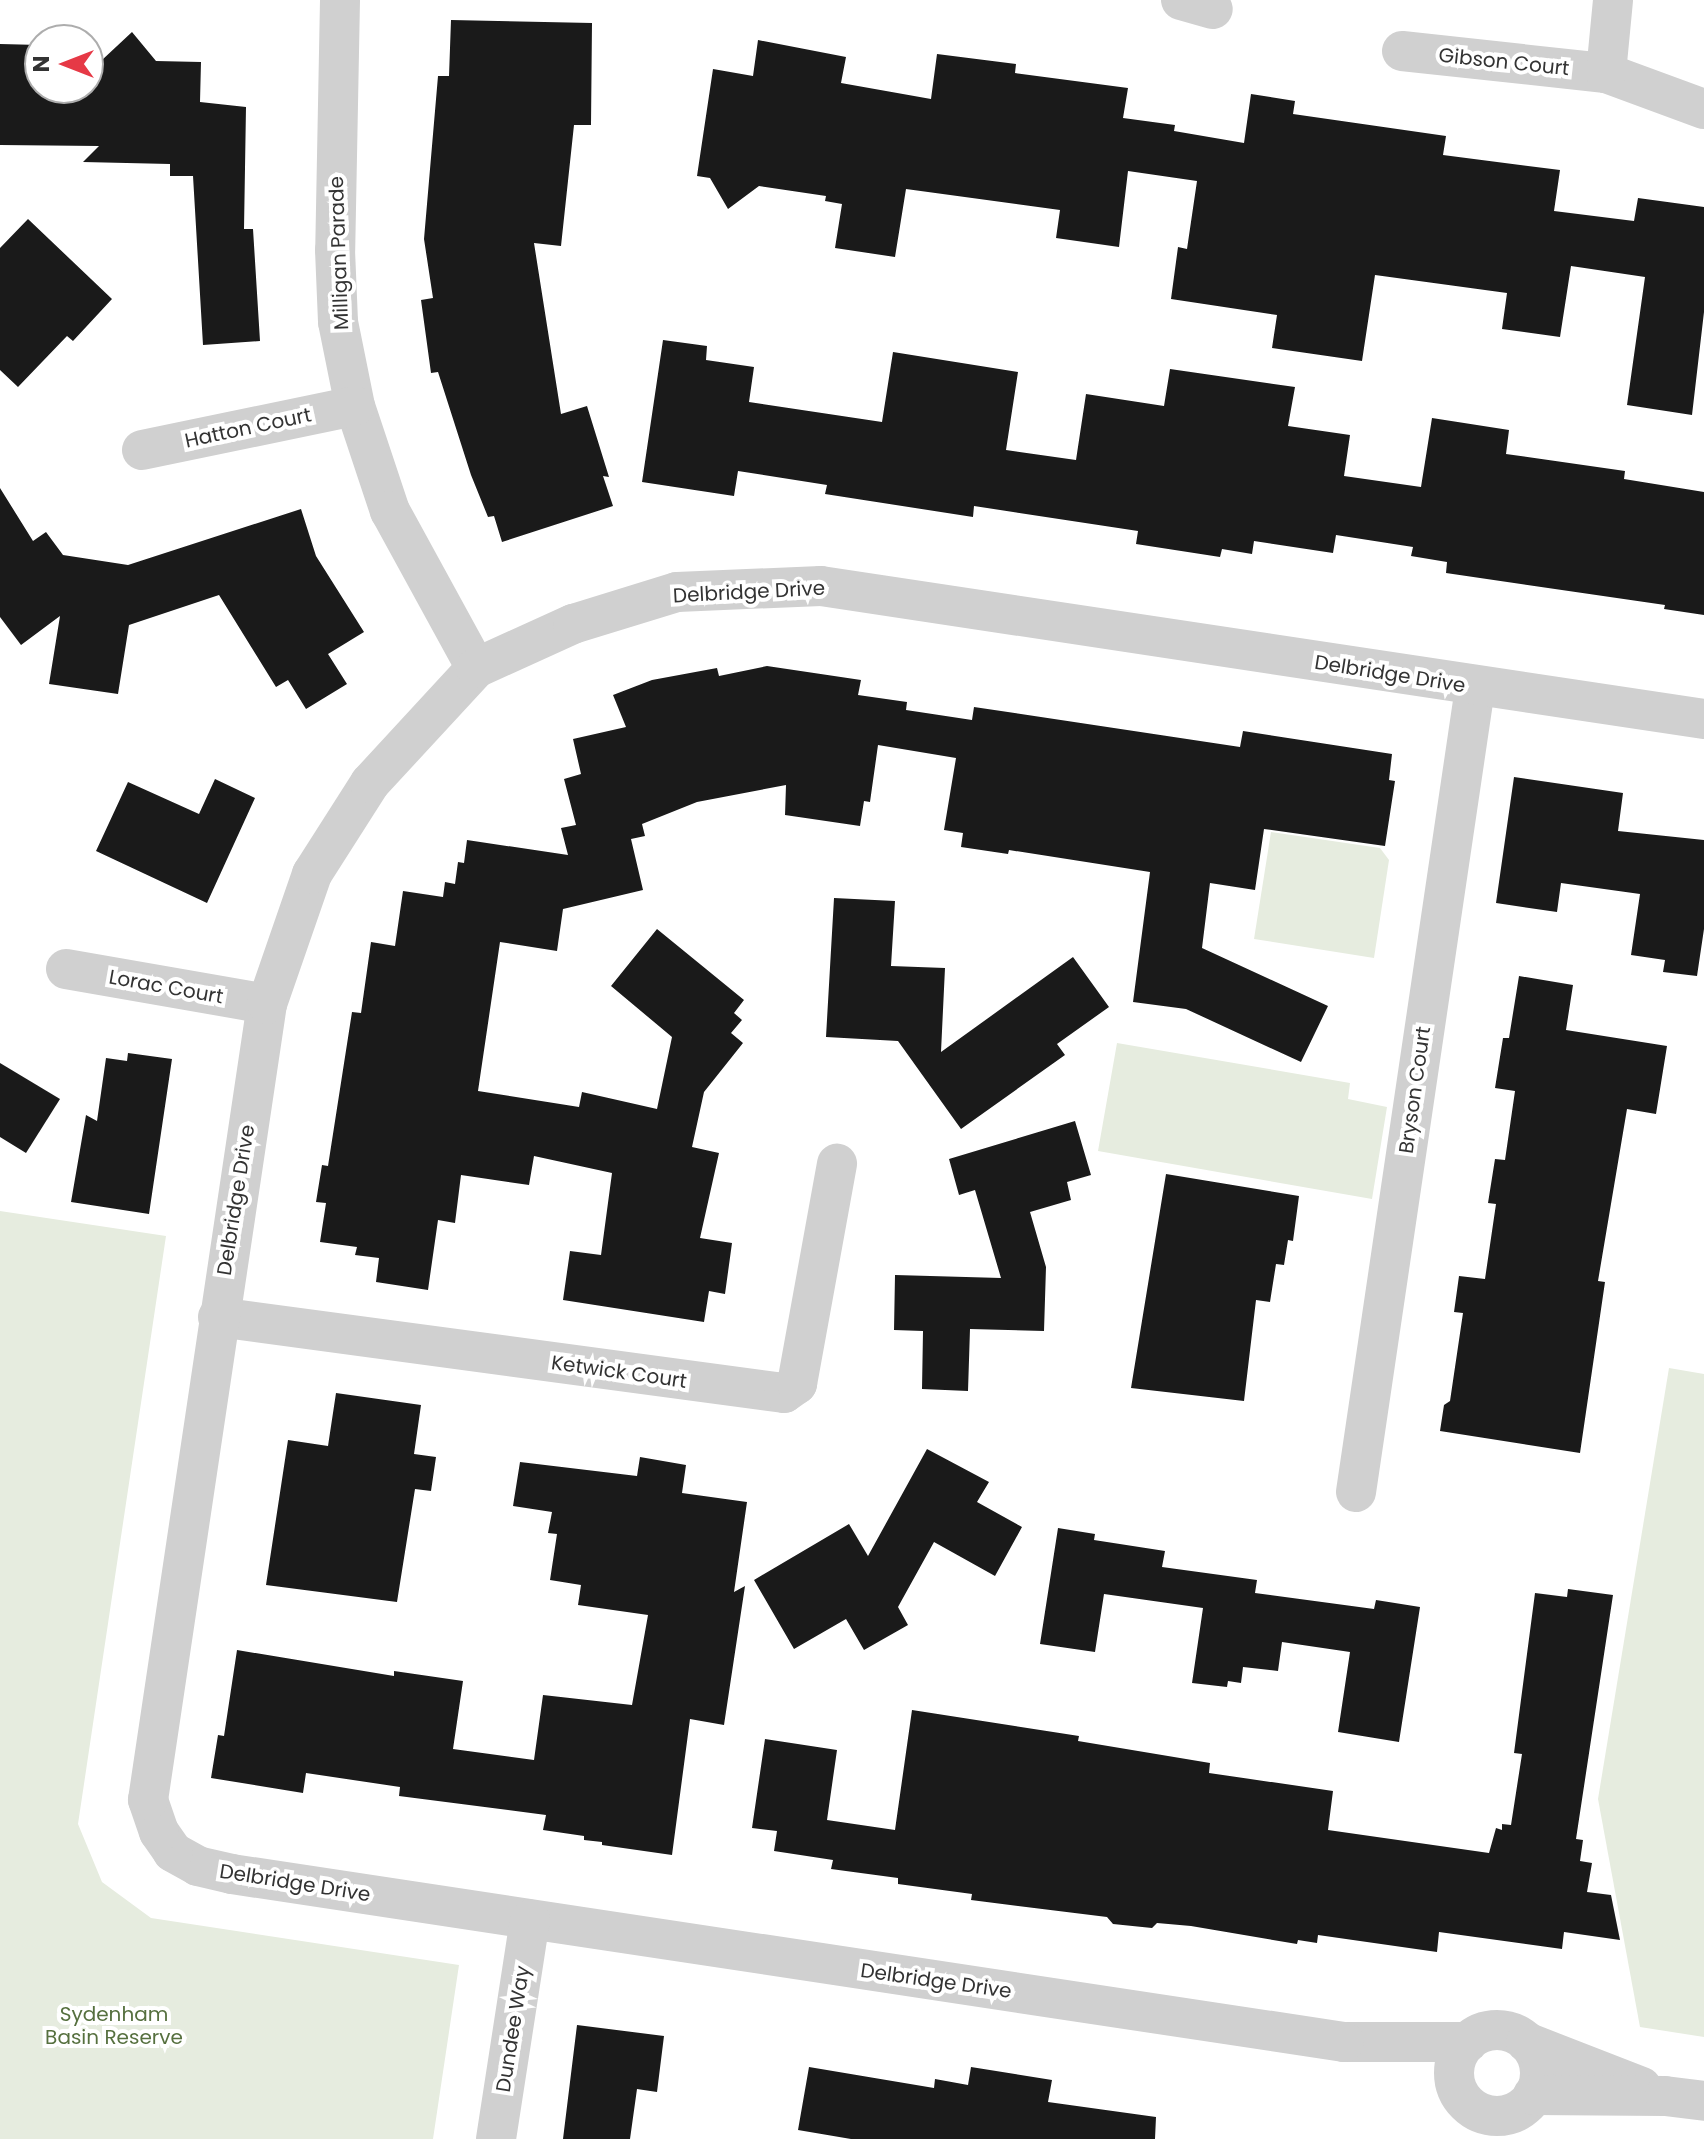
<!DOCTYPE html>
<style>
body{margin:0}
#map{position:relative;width:1704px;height:2139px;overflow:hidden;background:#fff;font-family:Poppins,sans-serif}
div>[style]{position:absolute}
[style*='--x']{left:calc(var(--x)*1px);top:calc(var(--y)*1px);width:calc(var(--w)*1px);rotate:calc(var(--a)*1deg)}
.green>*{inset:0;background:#e6ecdf}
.building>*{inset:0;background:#1a1a1a}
.minor>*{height:40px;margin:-20px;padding:0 20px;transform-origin:20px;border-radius:20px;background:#d0d0d0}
.minor>.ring{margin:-20px;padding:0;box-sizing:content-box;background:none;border:40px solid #d0d0d0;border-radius:50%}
span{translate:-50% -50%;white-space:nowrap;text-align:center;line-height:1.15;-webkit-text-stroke:8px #fff;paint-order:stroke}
.street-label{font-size:20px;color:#333}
.park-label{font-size:20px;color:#56703f}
.north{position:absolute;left:24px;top:24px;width:80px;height:80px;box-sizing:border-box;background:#fff;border:2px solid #adadad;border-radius:50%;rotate:270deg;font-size:22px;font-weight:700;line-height:32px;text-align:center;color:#333}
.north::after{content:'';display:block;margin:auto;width:28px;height:36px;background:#e63946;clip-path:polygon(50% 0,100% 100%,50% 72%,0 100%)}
</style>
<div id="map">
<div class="green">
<i style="clip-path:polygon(1271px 832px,1380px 848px,1389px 860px,1374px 958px,1254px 939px)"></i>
<i style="clip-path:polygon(1117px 1043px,1350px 1083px,1348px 1099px,1387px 1107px,1372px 1199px,1098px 1151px)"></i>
<i style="clip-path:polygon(0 1211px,166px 1236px,78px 1824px,102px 1882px,151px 1918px,459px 1965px,433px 2139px,0 2139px)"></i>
<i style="clip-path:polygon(1669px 1368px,1704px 1374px,1704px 2037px,1640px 2027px,1598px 1799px)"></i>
</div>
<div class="building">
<i style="clip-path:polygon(451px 20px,592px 23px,591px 125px,574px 125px,561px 246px,534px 243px,561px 414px,587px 406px,609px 477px,603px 476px,613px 506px,502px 542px,494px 516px,488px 517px,471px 475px,438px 372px,431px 373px,421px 300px,433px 298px,424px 239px,438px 76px,449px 76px)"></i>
<i style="clip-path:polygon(132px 32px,156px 61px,201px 62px,200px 102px,246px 107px,244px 229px,253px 229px,260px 341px,203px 345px,193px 176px,170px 176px,170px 164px,83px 162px,99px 146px,0 145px,0 44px,40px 45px,40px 88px,88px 88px,88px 59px,102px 60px)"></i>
<i style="clip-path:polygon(758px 40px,846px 57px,841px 83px,931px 99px,937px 54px,1016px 64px,1015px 73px,1128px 88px,1123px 118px,1175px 125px,1174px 131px,1244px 143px,1251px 94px,1295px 101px,1293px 114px,1446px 136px,1443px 155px,1560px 170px,1554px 211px,1634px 221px,1638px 198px,1704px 207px,1704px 312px,1692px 415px,1627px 405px,1645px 277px,1571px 266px,1560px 337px,1502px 329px,1507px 293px,1375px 275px,1362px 361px,1272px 348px,1277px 315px,1171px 299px,1178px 247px,1187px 249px,1197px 181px,1128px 171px,1119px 247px,1056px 238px,1060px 210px,906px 189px,895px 257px,835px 248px,842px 204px,825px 201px,826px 196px,759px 186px,728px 209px,710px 178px,697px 176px,713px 69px,753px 76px)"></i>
<i style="clip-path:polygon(28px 219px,112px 299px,73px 341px,67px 336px,18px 387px,0 370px,0 248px)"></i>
<i style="clip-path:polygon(663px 340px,707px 346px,706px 360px,754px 367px,749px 402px,882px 422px,893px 352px,1018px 372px,1006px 450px,1076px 460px,1086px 394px,1164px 406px,1170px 369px,1295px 387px,1288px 426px,1350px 435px,1344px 476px,1421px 487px,1432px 418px,1509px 430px,1506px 454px,1625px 471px,1624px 479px,1704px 492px,1704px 615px,1664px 609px,1665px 605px,1446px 573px,1447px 562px,1411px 556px,1413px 547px,1336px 535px,1333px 553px,1254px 541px,1252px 554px,1222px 549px,1220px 557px,1136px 544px,1138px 531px,974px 506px,973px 517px,825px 494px,827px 485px,738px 471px,734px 496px,642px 482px)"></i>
<i style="clip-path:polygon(0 488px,33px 541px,46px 532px,63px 555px,128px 565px,301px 509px,316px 556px,364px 632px,328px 654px,347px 684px,306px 709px,288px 680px,276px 687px,219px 595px,129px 625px,118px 694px,49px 684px,60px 616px,21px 645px,0 617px)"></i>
<i style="clip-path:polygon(767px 666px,861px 680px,858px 695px,907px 702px,906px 710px,972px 720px,974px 707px,1240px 747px,1243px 731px,1392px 754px,1389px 780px,1395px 781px,1385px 846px,1264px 829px,1255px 890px,1210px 883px,1202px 948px,1328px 1006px,1301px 1062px,1186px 1009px,1133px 1002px,1150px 872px,1009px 850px,1008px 854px,961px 847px,963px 833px,944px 830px,956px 758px,878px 745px,870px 802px,864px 801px,860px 826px,785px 815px,786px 785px,697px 802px,642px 824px,645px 836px,631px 839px,643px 890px,563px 909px,557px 951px,500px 942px,478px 1091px,579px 1107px,582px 1092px,657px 1109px,672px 1037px,611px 986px,657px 929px,744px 1000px,734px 1013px,742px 1020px,731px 1033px,743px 1043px,704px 1092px,692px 1147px,719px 1153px,700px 1238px,732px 1243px,725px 1294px,709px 1291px,704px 1322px,563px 1300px,570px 1251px,601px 1255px,612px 1173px,534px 1156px,529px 1185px,461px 1175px,455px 1223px,438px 1220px,428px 1290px,376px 1282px,379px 1258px,355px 1255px,357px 1247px,320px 1242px,326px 1203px,316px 1202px,322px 1165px,328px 1166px,352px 1012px,361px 1013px,371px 942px,395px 946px,403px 891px,443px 897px,445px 882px,455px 884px,458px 862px,464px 863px,467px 840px,568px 855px,561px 828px,576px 825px,564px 779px,581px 774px,573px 739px,626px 727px,613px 695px,652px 680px,717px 668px,719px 676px)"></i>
<i style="clip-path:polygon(1514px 777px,1623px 793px,1618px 831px,1704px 840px,1704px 929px,1697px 976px,1663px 972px,1665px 960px,1631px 955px,1640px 894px,1561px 883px,1557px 912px,1496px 903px)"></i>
<i style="clip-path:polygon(215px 779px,255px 798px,207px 903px,96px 851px,128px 782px,199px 814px)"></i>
<i style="clip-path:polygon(834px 898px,895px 901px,891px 966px,945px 968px,941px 1052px,1073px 957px,1109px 1007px,1057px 1044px,1065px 1055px,961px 1129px,898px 1041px,826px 1037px)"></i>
<i style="clip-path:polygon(1519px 976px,1573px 985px,1566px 1030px,1667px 1046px,1656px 1114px,1627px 1109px,1598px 1281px,1605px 1282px,1580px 1453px,1440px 1431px,1444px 1405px,1450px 1401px,1463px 1313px,1454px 1312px,1459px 1276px,1485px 1279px,1496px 1204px,1488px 1203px,1495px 1159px,1505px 1160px,1515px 1091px,1495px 1088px,1503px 1038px,1509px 1038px)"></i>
<i style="clip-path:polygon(128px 1053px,172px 1059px,149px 1214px,71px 1202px,86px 1115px,97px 1121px,106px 1058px,127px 1061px)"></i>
<i style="clip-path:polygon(0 1063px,60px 1099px,26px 1153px,0 1137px)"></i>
<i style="clip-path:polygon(1075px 1121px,1091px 1175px,1067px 1182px,1071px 1200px,1030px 1212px,1046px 1267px,1044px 1331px,970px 1329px,968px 1391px,922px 1389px,923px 1331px,894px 1330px,895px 1275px,1001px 1278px,975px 1190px,959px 1195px,949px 1159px)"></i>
<i style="clip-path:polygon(1166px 1174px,1299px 1196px,1293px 1241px,1288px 1240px,1284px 1265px,1276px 1264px,1270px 1302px,1256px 1300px,1244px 1401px,1131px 1388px)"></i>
<i style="clip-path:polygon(336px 1393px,421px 1405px,414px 1454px,436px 1457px,431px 1491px,415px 1489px,397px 1602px,266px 1585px,288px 1440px,328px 1446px)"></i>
<i style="clip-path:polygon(927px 1449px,989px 1482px,977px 1502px,1022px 1527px,995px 1576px,934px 1542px,898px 1607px,908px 1625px,864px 1650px,846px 1619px,794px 1649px,754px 1580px,849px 1524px,868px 1556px)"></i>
<i style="clip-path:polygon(640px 1457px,686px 1465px,682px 1493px,747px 1502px,734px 1592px,745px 1586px,724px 1725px,690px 1719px,672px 1855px,602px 1845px,602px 1842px,584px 1840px,584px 1836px,543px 1830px,546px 1815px,399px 1796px,400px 1787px,306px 1773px,303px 1793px,211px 1778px,218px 1735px,224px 1736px,237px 1650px,394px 1676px,394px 1671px,463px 1681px,453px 1749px,534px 1760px,543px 1695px,632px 1705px,648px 1615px,578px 1605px,581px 1585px,550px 1580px,557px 1534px,548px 1533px,552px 1512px,513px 1506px,520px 1462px,637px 1476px)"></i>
<i style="clip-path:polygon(1058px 1528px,1095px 1534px,1094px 1540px,1165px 1551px,1162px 1567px,1257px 1580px,1255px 1593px,1374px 1609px,1376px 1600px,1420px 1607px,1399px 1742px,1338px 1732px,1350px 1652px,1282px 1642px,1278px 1671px,1243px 1667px,1241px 1683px,1228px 1681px,1227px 1687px,1192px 1683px,1203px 1608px,1104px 1594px,1095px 1652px,1040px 1644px)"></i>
<i style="clip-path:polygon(1568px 1589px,1613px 1595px,1576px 1839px,1583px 1840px,1580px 1861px,1592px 1863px,1587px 1892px,1611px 1895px,1620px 1940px,1564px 1932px,1562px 1949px,1439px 1932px,1437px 1952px,1318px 1935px,1317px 1943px,1298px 1940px,1297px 1944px,1191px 1926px,1157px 1923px,1152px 1928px,1113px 1924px,1107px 1917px,971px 1900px,972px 1894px,898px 1884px,898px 1878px,831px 1869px,833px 1860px,774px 1851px,777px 1831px,752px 1828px,765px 1739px,837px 1750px,827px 1820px,895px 1830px,912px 1710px,1079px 1736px,1078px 1741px,1210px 1763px,1209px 1773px,1333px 1791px,1328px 1830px,1489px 1853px,1496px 1828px,1502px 1830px,1502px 1824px,1511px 1825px,1522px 1754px,1514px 1753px,1535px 1593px,1567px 1597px)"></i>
<i style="clip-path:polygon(577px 2025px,664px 2036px,657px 2092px,637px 2089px,630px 2139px,563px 2139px)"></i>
<i style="clip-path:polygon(809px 2067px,934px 2088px,935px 2079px,968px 2085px,971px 2067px,1052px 2080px,1048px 2102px,1156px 2117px,1155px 2139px,851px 2139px,798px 2130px)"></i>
</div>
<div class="minor">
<i style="--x:340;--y:0;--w:250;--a:91.1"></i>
<i style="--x:335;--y:250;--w:72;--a:87.6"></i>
<i style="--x:338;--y:322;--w:86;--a:78.6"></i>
<i style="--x:355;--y:406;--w:111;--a:71.6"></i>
<i style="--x:390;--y:511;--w:179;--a:61.3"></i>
<i style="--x:1181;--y:0;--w:33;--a:16"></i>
<i style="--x:1402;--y:51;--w:205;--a:6.2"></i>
<i style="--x:1606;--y:73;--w:104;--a:20.2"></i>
<i style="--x:1606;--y:73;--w:73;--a:-84.5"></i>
<i style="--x:142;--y:450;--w:217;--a:-11.7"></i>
<i style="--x:66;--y:969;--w:204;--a:9.9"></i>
<i style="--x:218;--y:1317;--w:571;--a:7.65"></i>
<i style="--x:784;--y:1393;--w:16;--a:-35"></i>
<i style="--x:797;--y:1384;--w:224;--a:-79.7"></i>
<i style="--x:1356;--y:1492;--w:813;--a:-81.58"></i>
<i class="ring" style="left:1454px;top:2030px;width:46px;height:46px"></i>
<i style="--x:1468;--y:2042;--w:124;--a:180"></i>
<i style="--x:1344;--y:2042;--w:1125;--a:-171.41"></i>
<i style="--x:232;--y:1874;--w:35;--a:-167"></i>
<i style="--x:198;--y:1866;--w:29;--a:-151"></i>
<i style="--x:173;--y:1852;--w:24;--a:-125"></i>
<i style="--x:159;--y:1832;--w:34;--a:-109"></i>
<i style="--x:148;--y:1800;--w:805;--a:-81.5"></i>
<i style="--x:267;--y:1004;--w:138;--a:-70.9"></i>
<i style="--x:312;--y:874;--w:108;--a:-57.5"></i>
<i style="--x:370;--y:783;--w:156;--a:-47.3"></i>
<i style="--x:476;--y:668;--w:107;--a:-24.4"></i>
<i style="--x:573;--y:624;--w:109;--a:-17.1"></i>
<i style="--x:677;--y:592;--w:144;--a:-2.4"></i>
<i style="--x:821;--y:586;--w:893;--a:8.57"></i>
<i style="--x:1526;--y:2042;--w:124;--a:21.2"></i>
<i style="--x:1533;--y:2095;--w:132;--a:0.4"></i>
<i style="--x:1665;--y:2096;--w:39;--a:7"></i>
<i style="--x:496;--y:2139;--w:222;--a:-81.2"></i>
</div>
<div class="street-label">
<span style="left:1504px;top:62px;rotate:6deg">Gibson Court</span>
<span style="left:339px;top:253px;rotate:-92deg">Milligan Parade</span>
<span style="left:248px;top:428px;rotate:-12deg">Hatton Court</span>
<span style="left:749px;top:592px;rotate:-3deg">Delbridge Drive</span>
<span style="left:1390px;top:674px;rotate:9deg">Delbridge Drive</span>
<span style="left:166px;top:987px;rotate:10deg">Lorac Court</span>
<span style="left:1415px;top:1090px;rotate:-82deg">Bryson Court</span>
<span style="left:236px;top:1200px;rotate:-81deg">Delbridge Drive</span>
<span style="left:619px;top:1372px;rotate:8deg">Ketwick Court</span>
<span style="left:295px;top:1883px;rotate:9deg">Delbridge Drive</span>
<span style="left:936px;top:1981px;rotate:8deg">Delbridge Drive</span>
<span style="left:513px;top:2029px;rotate:-81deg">Dundee Way</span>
</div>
<div class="park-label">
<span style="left:114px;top:2026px">Sydenham<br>Basin Reserve</span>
</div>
<div class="north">N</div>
</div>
